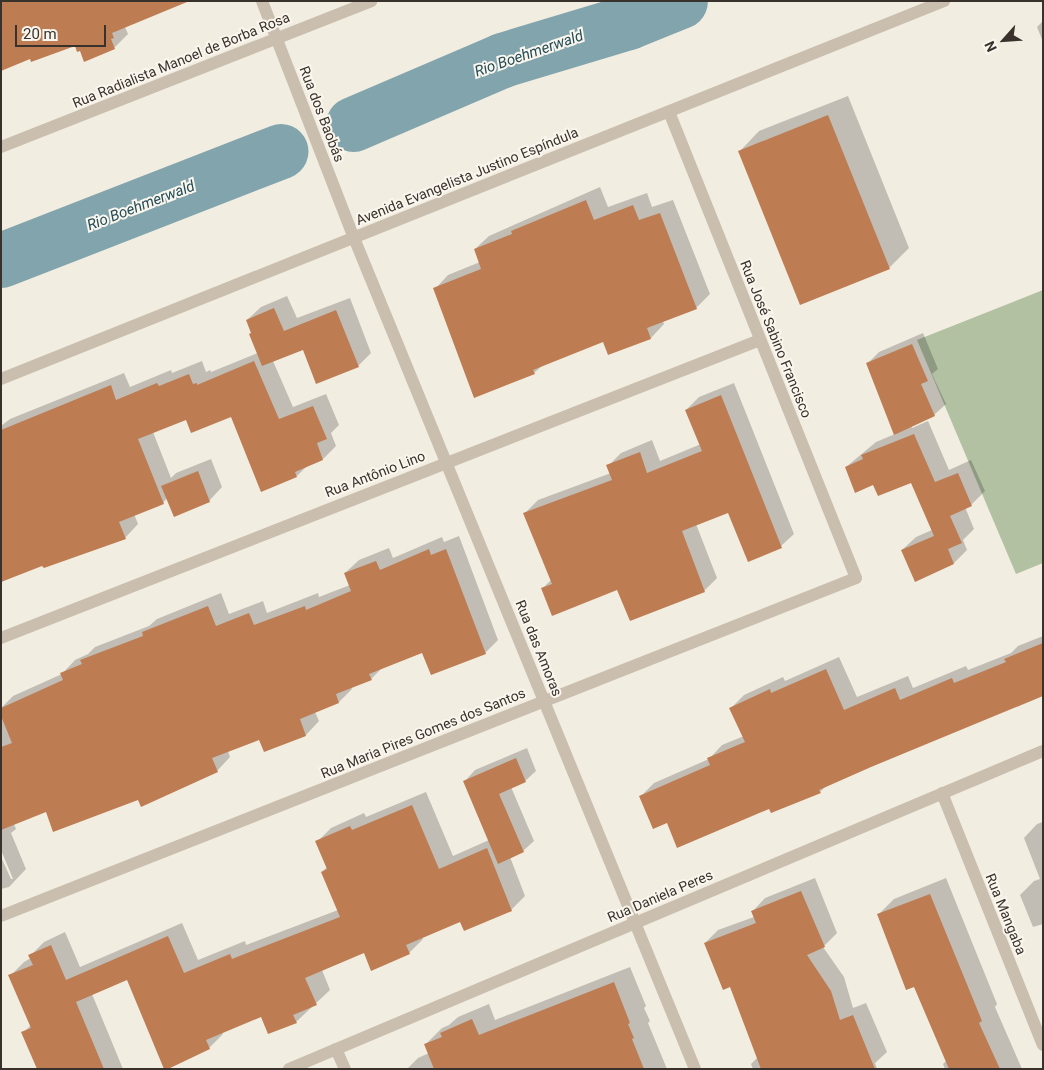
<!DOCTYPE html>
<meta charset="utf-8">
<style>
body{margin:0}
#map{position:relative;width:1044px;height:1070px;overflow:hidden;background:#f2ede1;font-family:Roboto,sans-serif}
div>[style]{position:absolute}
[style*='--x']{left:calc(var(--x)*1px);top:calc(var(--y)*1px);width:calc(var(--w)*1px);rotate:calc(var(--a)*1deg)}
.green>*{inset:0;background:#b2c1a2}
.shadow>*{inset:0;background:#0003}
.river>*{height:55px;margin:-27.5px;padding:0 27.5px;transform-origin:27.5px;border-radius:27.5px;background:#82a5ad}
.building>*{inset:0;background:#be7c53}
.minor>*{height:12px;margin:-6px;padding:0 6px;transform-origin:6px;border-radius:6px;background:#cabeae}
span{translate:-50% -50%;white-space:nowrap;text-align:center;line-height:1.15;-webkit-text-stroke:4px #faf6ee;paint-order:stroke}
.street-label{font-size:14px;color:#39322c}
.water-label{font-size:15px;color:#234d58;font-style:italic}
.frame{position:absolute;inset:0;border:2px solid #39322c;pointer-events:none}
.north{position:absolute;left:979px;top:15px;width:50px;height:50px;-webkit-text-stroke:4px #faf6ee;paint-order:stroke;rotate:244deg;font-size:14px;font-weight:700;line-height:20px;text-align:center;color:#39322c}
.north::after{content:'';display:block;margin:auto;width:18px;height:22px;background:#39322c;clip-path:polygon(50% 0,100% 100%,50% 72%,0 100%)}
.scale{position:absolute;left:15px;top:25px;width:91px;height:22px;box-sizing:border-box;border:2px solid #39322c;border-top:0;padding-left:6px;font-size:15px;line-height:18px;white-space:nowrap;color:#39322c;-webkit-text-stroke:4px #faf6ee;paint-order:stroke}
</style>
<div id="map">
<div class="green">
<i style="clip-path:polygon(1043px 290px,1043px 563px,1016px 574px,917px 340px)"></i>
</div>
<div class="shadow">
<i style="clip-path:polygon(1px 1px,188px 1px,125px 27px,128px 34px,114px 48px,81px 49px,76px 45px,31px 58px)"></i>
<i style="clip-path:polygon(1043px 21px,1043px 42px,1037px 27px)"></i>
<i style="clip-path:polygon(848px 96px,909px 248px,889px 268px,740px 151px,759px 131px)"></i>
<i style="clip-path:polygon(600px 187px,608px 207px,647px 193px,652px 207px,673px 200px,710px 294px,696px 308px,663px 321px,664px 324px,651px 338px,609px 353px,604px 341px,543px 365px,534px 373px,435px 289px,448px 275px,480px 262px,475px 249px,489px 236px)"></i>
<i style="clip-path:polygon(287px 296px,297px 318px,350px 298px,371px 353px,358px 366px,303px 348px,273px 361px,293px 407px,326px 394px,339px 425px,331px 433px,336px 446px,323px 459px,308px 465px,297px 476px,232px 416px,186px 418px,153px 432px,171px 478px,176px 473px,211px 459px,222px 487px,209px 501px,167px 498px,163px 503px,134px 514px,138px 524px,125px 538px,43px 564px,1px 582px,1px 426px,10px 419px,124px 373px,130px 387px,171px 370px,172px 373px,202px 361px,206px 372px,210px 370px,211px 372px,258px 353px,247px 320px,261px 307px)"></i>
<i style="clip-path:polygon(923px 333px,938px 369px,932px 374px,946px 404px,934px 415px,911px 425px,912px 428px,928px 421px,949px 470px,971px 460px,985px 491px,971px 505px,965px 507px,974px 529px,963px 540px,967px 550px,954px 563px,915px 580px,902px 550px,916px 537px,932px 530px,911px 481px,874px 483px,846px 467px,876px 442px,895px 434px,868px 363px,879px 352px)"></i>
<i style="clip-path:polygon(734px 383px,794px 534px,781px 546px,728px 511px,696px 524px,717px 578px,704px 591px,543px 588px,551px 580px,525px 513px,538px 500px,611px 473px,608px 466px,621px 453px,652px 440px,660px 461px,701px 444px,686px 410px,699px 397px)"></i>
<i style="clip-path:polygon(459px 536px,498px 640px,485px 653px,423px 651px,384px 666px,371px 679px,351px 687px,352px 689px,339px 702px,315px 712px,319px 721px,306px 735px,264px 751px,260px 738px,228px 751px,230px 757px,217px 771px,139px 799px,47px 811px,14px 824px,16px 829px,11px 833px,26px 869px,9px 887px,1px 889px,1px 857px,11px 879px,13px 879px,1px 850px,1px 719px,4px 718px,1px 708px,13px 696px,62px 674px,75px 660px,88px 654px,95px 647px,149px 626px,157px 619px,221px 593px,229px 614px,263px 601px,267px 613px,318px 593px,319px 597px,350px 585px,345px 573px,359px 560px,389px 548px,393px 558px,442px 537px,444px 542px)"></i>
<i style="clip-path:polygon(1043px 636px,1043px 693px,826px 786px,820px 792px,769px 807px,667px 821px,641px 796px,654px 783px,709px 759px,722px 745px,744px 736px,731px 708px,744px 695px,783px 677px,785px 681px,839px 657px,857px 697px,908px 676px,913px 688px,966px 666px,968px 670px,1011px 653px,1018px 646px)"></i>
<i style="clip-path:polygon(527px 748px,536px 771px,525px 781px,511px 787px,534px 841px,523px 851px,510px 857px,525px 896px,511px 910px,461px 921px,422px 937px,423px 939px,409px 953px,364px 951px,322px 970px,330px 990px,296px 1022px,262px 1015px,222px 1032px,223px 1034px,209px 1048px,128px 978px,92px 994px,123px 1069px,38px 1069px,23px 1033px,31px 1025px,10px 976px,24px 962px,31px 958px,30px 956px,44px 942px,65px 932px,80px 967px,182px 923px,198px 960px,245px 941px,246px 945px,338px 910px,322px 872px,327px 867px,317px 842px,331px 828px,364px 813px,366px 817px,426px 792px,453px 856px,489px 840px,465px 781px,475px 770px)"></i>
<i style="clip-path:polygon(1043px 822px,1043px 924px,1033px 927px,1020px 895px,1034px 881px,1040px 879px,1024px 838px,1037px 824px)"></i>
<i style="clip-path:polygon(815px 878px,837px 933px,823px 947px,844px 977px,853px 1008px,866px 1003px,887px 1052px,875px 1063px,877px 1069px,753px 1069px,751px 1064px,758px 1057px,731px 985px,705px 943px,718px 930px,754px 917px,752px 912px,765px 898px)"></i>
<i style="clip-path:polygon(946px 878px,997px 1004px,995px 1007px,1022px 1069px,945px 1069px,943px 1064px,946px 1061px,915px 985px,878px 915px,894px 899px)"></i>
<i style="clip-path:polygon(630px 967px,646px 1006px,644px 1008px,650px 1021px,648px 1023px,667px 1069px,407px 1069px,418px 1058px,429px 1053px,426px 1044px,442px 1028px,449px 1025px,458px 1017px,489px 1004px,495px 1020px)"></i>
</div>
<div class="river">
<i style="--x:353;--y:124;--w:162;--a:-23.2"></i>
<i style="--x:502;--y:60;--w:132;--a:-16.8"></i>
<i style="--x:628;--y:22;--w:56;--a:-22"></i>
<i style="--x:1;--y:260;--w:300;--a:-21.3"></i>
</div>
<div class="building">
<i style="clip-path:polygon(1px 1px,187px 1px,187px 2px,112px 33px,114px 38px,111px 39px,115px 49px,84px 62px,80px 51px,77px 52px,75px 46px,31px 62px,30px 59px,1px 71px)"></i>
<i style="clip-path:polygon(828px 115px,890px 269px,800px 305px,738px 151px)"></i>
<i style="clip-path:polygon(586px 200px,594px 220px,633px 205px,639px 220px,660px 213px,697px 309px,647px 328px,651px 339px,608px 355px,603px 342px,533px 370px,535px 374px,474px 398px,433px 288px,481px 269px,474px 249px,512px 234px,511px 231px)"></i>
<i style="clip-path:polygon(274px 308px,284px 331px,336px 310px,359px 367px,316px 384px,303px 350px,262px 366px,249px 334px,251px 333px,246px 320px)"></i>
<i style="clip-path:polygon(912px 344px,928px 381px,921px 384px,935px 416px,894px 435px,866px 363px)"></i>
<i style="clip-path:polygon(254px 361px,279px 419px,313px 406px,327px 439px,317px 443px,323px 460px,295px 472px,297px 477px,261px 492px,231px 417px,191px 433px,186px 420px,138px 439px,164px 504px,119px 522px,126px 539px,44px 568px,42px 566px,1px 582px,1px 430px,111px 385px,116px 400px,157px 383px,159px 386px,189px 374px,193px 384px,197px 383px,197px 385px)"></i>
<i style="clip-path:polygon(721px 395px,782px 548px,748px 562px,728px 513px,682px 531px,705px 592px,630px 621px,617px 590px,552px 616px,541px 588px,552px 584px,523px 513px,612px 480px,606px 465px,640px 452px,647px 473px,702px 451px,685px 410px)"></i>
<i style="clip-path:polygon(914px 434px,935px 482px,958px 473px,972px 506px,950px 516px,962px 543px,948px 549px,954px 564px,915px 582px,901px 550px,934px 536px,911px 483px,878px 496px,873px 485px,855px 493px,845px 467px,863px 459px,861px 455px)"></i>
<i style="clip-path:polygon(198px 471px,210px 502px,174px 517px,161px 486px)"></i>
<i style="clip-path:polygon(429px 549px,431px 555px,446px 549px,486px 654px,431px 675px,422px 653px,369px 674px,372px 680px,336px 694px,339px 703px,300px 719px,306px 736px,264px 752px,259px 740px,212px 758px,218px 772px,141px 807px,138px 800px,53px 832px,46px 812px,1px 830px,1px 747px,12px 743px,1px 716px,1px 708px,63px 680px,60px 673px,82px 664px,80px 660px,143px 636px,142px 632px,208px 606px,216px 626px,249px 613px,254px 625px,305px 606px,306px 610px,351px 591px,344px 573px,376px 561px,380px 570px)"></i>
<i style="clip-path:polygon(1043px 643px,1043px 696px,871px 767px,819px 790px,821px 793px,771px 813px,769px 809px,677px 848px,667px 823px,653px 829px,639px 796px,710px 765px,707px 758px,745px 742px,729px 708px,770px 689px,771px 693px,826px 669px,844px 710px,895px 688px,900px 700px,952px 678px,954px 683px,1006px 662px,1004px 659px)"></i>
<i style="clip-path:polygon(516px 758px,526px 782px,499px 794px,524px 852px,498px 864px,463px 781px)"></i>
<i style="clip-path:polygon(412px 805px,439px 869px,487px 848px,512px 911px,464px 931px,460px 922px,406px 945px,410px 954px,371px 971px,364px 953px,305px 978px,317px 1005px,293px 1015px,297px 1023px,268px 1034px,261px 1017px,206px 1040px,210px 1049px,168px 1069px,164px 1069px,127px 980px,76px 1002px,104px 1069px,37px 1069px,21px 1032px,31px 1028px,8px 975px,33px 965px,28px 955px,51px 945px,66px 980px,168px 936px,184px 973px,230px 954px,232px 959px,242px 955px,340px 917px,321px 872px,327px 869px,315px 841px,350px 826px,352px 830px)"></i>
<i style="clip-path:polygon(801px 891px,825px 947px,807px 955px,831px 991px,840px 1020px,853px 1015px,875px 1069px,761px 1069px,730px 987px,723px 990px,704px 943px,756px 923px,751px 911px)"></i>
<i style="clip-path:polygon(930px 894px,982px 1021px,979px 1023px,1000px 1069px,949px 1069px,914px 987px,906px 990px,877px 914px)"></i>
<i style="clip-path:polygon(614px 982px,630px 1023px,628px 1024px,634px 1038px,632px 1039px,644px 1069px,434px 1069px,424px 1044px,442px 1037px,440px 1033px,472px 1019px,479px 1035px)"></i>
</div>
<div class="minor">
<i style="--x:262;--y:1;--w:254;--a:68.8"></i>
<i style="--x:354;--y:238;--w:898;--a:67.69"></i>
<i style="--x:1;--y:147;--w:398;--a:-21.5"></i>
<i style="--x:1;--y:379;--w:1016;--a:-21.84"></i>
<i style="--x:1;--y:638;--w:815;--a:-21.44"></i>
<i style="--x:942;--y:793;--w:271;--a:68.2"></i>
<i style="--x:1;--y:916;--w:919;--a:-21.57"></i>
<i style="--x:856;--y:578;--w:502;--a:-111.86"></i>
<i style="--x:336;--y:1049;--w:22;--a:66"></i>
<i style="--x:289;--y:1069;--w:818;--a:-22.87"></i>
</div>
<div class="street-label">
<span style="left:181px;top:60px;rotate:-22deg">Rua Radialista Manoel de Borba Rosa</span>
<span style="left:322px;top:114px;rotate:69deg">Rua dos Baobás</span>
<span style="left:467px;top:176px;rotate:-22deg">Avenida Evangelista Justino Espíndula</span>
<span style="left:776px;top:339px;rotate:68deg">Rua José Sabino Francisco</span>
<span style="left:375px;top:474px;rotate:-21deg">Rua Antônio Lino</span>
<span style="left:539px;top:648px;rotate:68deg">Rua das Amoras</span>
<span style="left:423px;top:733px;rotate:-22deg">Rua Maria Pires Gomes dos Santos</span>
<span style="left:660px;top:896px;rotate:-23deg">Rua Daniela Peres</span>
<span style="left:1006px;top:914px;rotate:68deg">Rua Mangaba</span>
</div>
<div class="water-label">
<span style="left:529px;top:54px;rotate:-19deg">Rio Boehmerwald</span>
<span style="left:141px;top:206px;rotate:-21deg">Rio Boehmerwald</span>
</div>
<div class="frame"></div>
<div class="north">N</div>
<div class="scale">20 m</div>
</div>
